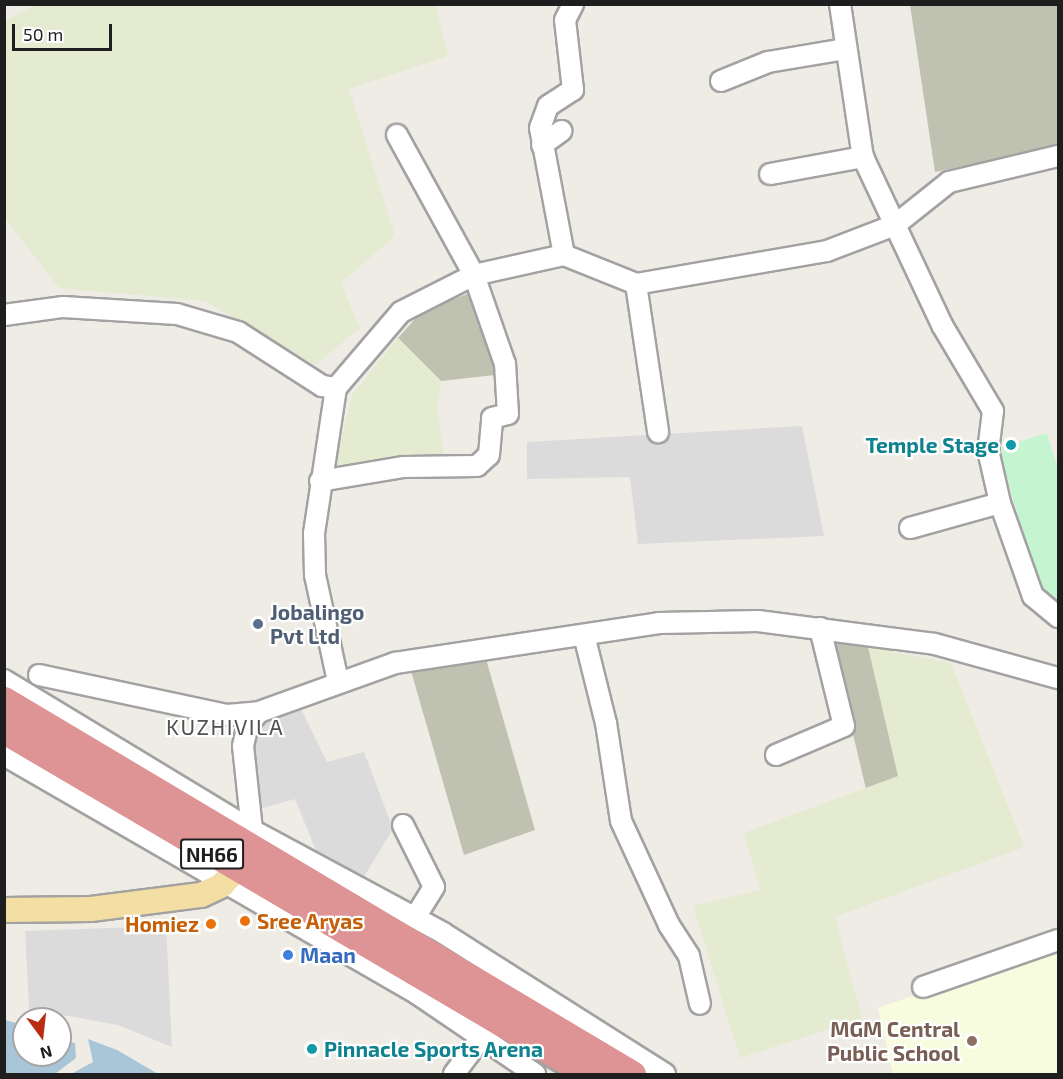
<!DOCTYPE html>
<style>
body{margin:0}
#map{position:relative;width:1063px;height:1079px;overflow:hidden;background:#eeece5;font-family:"Exo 2",sans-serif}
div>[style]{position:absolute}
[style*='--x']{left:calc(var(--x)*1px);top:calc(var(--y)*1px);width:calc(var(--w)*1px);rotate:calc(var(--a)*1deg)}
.residential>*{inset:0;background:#dcdbdb}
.education>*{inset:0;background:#f7fcdf}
.construction>*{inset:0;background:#bfc2b1}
.farmland>*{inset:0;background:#e5ebd1}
.park>*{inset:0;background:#c5f4d0}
.water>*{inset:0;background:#a9c6d8}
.roads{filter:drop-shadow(2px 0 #a2a2a2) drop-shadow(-2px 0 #a2a2a2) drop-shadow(0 2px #a2a2a2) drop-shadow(0 -2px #a2a2a2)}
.minor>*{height:20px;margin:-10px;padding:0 10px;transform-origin:10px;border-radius:10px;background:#fff}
.major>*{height:24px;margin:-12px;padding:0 12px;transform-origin:12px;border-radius:12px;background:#f3dea4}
.highway>*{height:27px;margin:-13.5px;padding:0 13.5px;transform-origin:13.5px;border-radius:13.5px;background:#de9395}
.dots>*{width:16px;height:16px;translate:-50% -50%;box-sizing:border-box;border:3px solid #fff;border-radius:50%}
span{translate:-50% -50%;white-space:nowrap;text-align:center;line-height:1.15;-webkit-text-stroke:4.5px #fff;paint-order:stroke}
.shield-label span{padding:2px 4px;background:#fff;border:2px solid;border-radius:4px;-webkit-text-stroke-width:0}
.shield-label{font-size:20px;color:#1e1e1e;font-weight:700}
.culture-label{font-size:21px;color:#0d838f;font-weight:700}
.right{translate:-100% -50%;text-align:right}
.left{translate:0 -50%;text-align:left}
.service-label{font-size:21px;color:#4e5e75;font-weight:700}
.food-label{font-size:21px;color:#c56008;font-weight:700}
.shop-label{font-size:21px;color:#366cbe;font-weight:700}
.education-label{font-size:21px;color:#785e54;font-weight:700}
.neighbourhood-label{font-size:22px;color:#515151;letter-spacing:1.5px}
.frame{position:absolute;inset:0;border:6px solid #1e1e1e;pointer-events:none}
.north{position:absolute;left:12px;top:1007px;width:60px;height:60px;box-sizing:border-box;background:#fff;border:2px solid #a5a5a5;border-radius:50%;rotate:165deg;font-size:16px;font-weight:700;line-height:24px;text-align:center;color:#1e1e1e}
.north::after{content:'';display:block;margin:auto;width:21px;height:27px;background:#ba2d12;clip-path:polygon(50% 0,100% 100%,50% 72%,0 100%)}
.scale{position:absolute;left:12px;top:24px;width:100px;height:27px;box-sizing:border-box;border:3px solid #1e1e1e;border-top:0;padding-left:8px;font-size:18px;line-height:21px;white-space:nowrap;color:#1e1e1e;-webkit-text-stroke:4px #fff;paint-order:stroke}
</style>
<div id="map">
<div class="residential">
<i style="clip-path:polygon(802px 426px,824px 536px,638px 544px,630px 477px,527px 479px,527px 442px)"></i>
<i style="clip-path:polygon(300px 707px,327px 762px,364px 752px,393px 829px,362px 880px,319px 858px,295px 799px,260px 809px,250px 742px,259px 726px)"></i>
<i style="clip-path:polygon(166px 926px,172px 1047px,118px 1025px,29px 1009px,25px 931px)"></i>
</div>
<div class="education">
<i style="clip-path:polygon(1058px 945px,1058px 1074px,893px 1074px,878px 1008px)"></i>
</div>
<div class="construction">
<i style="clip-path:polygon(910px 5px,1058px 5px,1058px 146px,935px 172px)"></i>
<i style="clip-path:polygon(472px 292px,495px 375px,441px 381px,398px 338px,421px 312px)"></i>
<i style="clip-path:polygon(830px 637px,870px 646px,899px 779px,866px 789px)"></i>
<i style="clip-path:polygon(486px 659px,535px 830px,464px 855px,409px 664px)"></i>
</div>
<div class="farmland">
<i style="clip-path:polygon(37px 4px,435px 5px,448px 56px,349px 89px,395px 236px,341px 283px,360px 328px,315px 365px,205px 301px,59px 288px,5px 218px,5px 21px)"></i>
<i style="clip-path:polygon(398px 338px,441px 381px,437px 409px,444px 457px,334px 468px,352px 395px)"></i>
<i style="clip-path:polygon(868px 647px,951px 663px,1024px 847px,835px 917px,862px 1018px,740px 1058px,693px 906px,760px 890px,744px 833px,898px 776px)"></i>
</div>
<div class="park">
<i style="clip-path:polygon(1047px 433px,1058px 469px,1058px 599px,1038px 589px,999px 448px)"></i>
</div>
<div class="water">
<i style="clip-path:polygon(5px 1020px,24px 1025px,24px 1055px,60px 1055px,60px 1040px,75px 1043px,76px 1058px,55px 1074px,5px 1074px)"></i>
<i style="clip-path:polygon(88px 1039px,117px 1050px,158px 1074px,71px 1074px,93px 1062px)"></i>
</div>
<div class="roads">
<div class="minor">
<i style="--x:840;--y:4;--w:155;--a:81.5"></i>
<i style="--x:863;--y:157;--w:186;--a:64.8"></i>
<i style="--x:942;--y:325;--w:100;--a:59.3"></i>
<i style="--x:993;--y:411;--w:39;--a:97"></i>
<i style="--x:988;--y:450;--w:54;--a:77.2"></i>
<i style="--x:1000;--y:503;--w:99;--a:70.5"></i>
<i style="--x:1033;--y:596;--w:33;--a:40"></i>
<i style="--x:721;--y:81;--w:51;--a:-22"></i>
<i style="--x:768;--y:62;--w:79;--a:-9.5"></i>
<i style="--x:542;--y:145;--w:24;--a:-36"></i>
<i style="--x:770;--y:174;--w:95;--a:-10.4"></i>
<i style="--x:564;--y:255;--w:129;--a:-100.7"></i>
<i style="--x:540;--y:128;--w:23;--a:-70"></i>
<i style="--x:548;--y:106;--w:30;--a:-33"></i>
<i style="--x:573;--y:90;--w:70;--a:-96.5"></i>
<i style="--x:565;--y:20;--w:18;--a:-63"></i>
<i style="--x:636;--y:284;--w:150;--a:81.5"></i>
<i style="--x:4;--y:315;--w:60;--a:-7.7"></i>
<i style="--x:63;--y:307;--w:114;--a:3.5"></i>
<i style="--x:177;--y:314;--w:64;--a:16.4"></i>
<i style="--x:238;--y:332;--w:100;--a:32.7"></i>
<i style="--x:322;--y:386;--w:14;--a:8"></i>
<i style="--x:336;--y:388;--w:100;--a:-49.5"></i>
<i style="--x:401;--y:312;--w:82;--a:-26.9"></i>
<i style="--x:474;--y:275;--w:92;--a:-12.5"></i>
<i style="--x:564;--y:255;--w:78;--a:21.9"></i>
<i style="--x:636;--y:284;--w:194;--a:-9.8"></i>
<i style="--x:827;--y:251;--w:73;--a:-20.9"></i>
<i style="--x:895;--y:225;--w:69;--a:-38.5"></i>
<i style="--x:949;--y:182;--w:112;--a:-13.4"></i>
<i style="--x:336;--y:388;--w:147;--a:98.6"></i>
<i style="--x:314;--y:533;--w:42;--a:88.6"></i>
<i style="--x:315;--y:575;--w:108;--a:77.8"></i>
<i style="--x:320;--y:481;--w:85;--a:-9.5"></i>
<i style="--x:404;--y:467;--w:73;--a:-0.8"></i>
<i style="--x:477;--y:466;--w:16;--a:-43"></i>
<i style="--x:489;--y:455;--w:37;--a:-85"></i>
<i style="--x:492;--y:418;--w:16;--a:-14"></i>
<i style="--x:508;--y:414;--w:50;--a:-93.4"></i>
<i style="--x:505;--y:364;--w:94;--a:-109.2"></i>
<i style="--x:474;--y:275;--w:160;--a:-118.8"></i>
<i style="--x:910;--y:528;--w:93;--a:-15.5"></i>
<i style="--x:584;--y:635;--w:91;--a:76"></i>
<i style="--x:606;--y:723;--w:99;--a:81.3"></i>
<i style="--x:621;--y:821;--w:115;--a:65.2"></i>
<i style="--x:669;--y:925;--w:37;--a:57"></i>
<i style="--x:689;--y:956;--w:49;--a:77.1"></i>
<i style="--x:39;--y:675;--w:192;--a:12"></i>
<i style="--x:227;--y:715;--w:32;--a:-5"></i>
<i style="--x:4;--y:680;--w:290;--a:31.2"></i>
<i style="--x:252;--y:830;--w:84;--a:-96.1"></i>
<i style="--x:243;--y:746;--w:23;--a:-77"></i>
<i style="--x:248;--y:724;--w:16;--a:-47"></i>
<i style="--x:259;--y:712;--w:145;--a:-19.8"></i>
<i style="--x:395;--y:663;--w:267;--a:-8.6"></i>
<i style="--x:659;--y:623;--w:99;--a:-1.2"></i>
<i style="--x:758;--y:621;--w:178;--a:7.4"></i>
<i style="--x:935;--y:644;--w:128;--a:15.5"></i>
<i style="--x:4;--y:755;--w:476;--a:30"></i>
<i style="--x:416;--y:993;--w:144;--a:34.2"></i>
<i style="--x:776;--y:755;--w:74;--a:-23.1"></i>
<i style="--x:844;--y:726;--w:101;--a:-103.8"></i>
<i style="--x:403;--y:825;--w:69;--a:63.4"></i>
<i style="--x:434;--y:887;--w:36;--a:122"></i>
<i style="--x:252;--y:843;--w:13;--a:-90"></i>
<i style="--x:252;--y:830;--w:217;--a:28.3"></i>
<i style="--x:443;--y:933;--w:263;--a:32.4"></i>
<i style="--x:923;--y:987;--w:143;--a:-19.2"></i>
<i style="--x:454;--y:1074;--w:45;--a:-53.1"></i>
</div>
<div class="major">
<i style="--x:4;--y:910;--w:87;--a:-0.7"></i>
<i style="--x:91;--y:909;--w:111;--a:-7.3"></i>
<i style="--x:201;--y:895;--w:23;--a:-25"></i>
<i style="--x:222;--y:885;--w:40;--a:-48"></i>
</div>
<div class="highway">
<i style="--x:4;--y:700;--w:731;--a:30.78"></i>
<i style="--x:4;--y:730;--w:679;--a:30.46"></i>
</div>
</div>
<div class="dots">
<i style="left:1011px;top:445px;background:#0f9aa8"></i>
<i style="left:258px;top:624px;background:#5c6f8a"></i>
<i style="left:245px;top:921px;background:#e8710a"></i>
<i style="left:211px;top:924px;background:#e8710a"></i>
<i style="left:288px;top:955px;background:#3f7fe0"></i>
<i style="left:972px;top:1041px;background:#8d6e63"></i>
<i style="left:312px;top:1049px;background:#0f9aa8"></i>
</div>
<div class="shield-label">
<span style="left:212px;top:854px">NH66</span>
</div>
<div class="culture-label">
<span class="right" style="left:999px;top:445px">Temple Stage</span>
<span class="left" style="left:324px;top:1049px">Pinnacle Sports Arena</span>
</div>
<div class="service-label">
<span class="left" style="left:270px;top:624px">Jobalingo<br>Pvt Ltd</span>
</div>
<div class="food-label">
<span class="left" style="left:257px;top:921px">Sree Aryas</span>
<span class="right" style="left:199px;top:924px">Homiez</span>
</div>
<div class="shop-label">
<span class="left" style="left:300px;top:955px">Maan</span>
</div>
<div class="education-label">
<span class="right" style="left:960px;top:1041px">MGM Central<br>Public School</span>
</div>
<div class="neighbourhood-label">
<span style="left:225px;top:727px">KUZHIVILA</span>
</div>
<div class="frame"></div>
<div class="north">N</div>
<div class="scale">50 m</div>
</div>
